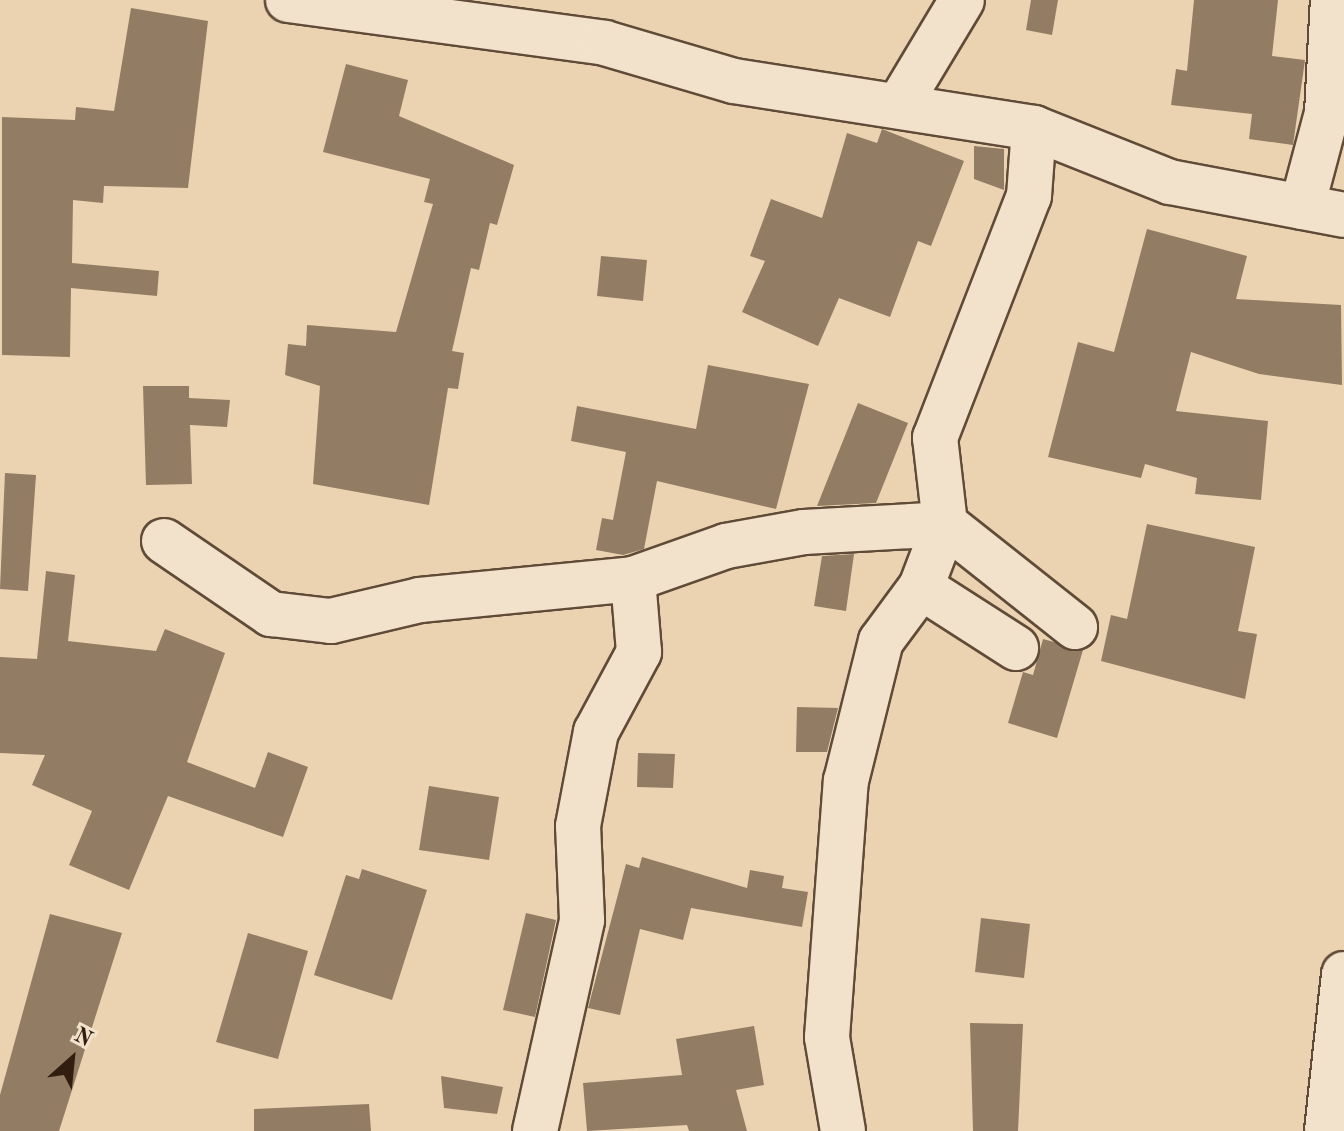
<!DOCTYPE html>
<style>
body{margin:0}
#map{position:relative;width:1344px;height:1131px;overflow:hidden;background:#ebd3b1;font-family:"Old Standard TT",serif}
div>[style]{position:absolute}
[style*='--x']{left:calc(var(--x)*1px);top:calc(var(--y)*1px);width:calc(var(--w)*1px);rotate:calc(var(--a)*1deg)}
.building>*{inset:0;background:#927c64}
.roads{filter:drop-shadow(2px 0 #604b38) drop-shadow(-2px 0 #604b38) drop-shadow(0 2px #604b38) drop-shadow(0 -2px #604b38)}
.minor>*{height:44px;margin:-22px;padding:0 22px;transform-origin:22px;border-radius:22px;background:#f2e2cc}
span{translate:-50% -50%;white-space:nowrap;text-align:center;line-height:1.15;-webkit-text-stroke:6px #f2e2cc;paint-order:stroke}
.north{position:absolute;left:32px;top:1019px;width:80px;height:80px;-webkit-text-stroke:6px #f2e2cc;paint-order:stroke;rotate:27deg;font-size:22px;font-weight:700;line-height:32px;text-align:center;color:#321e10}
.north::after{content:'';display:block;margin:auto;width:28px;height:36px;background:#321e10;clip-path:polygon(50% 0,100% 100%,50% 72%,0 100%)}
</style>
<div id="map">
<div class="building">
<i style="clip-path:polygon(1031px 0,1058px 0,1052px 35px,1026px 30px)"></i>
<i style="clip-path:polygon(1194px 0,1278px 0,1272px 56px,1305px 60px,1293px 145px,1249px 139px,1252px 114px,1171px 105px,1176px 69px,1187px 71px)"></i>
<i style="clip-path:polygon(131px 8px,208px 21px,188px 188px,104px 186px,103px 203px,73px 200px,72px 263px,159px 271px,157px 296px,71px 288px,70px 357px,2px 355px,2px 117px,75px 120px,76px 107px,114px 111px)"></i>
<i style="clip-path:polygon(346px 64px,408px 80px,399px 116px,514px 165px,497px 225px,490px 223px,479px 270px,471px 268px,452px 351px,464px 353px,458px 389px,448px 388px,429px 505px,313px 484px,320px 386px,285px 375px,288px 344px,306px 346px,307px 325px,396px 332px,433px 204px,424px 202px,430px 179px,323px 152px)"></i>
<i style="clip-path:polygon(882px 129px,964px 161px,931px 246px,918px 241px,890px 317px,839px 298px,818px 346px,742px 312px,765px 261px,750px 256px,771px 199px,822px 218px,847px 133px,877px 143px)"></i>
<i style="clip-path:polygon(974px 146px,1004px 149px,1004px 190px,974px 179px)"></i>
<i style="clip-path:polygon(1147px 229px,1247px 256px,1236px 299px,1341px 305px,1342px 385px,1259px 374px,1191px 352px,1176px 411px,1268px 421px,1261px 500px,1195px 494px,1197px 478px,1145px 464px,1141px 478px,1048px 457px,1078px 342px,1114px 352px)"></i>
<i style="clip-path:polygon(601px 256px,647px 260px,643px 301px,597px 296px)"></i>
<i style="clip-path:polygon(708px 365px,809px 384px,776px 509px,657px 481px,644px 549px,623px 555px,596px 550px,602px 518px,613px 520px,626px 452px,571px 441px,577px 406px,696px 429px)"></i>
<i style="clip-path:polygon(143px 386px,189px 386px,189px 398px,230px 400px,227px 427px,190px 425px,192px 484px,146px 485px)"></i>
<i style="clip-path:polygon(858px 403px,908px 423px,876px 503px,817px 506px)"></i>
<i style="clip-path:polygon(5px 473px,36px 475px,28px 591px,0 589px)"></i>
<i style="clip-path:polygon(1147px 524px,1255px 547px,1238px 631px,1257px 634px,1245px 699px,1101px 661px,1111px 615px,1127px 619px)"></i>
<i style="clip-path:polygon(854px 554px,846px 611px,814px 606px,822px 556px)"></i>
<i style="clip-path:polygon(46px 571px,75px 575px,68px 641px,156px 651px,165px 629px,225px 653px,187px 762px,255px 788px,268px 752px,308px 767px,283px 837px,168px 796px,129px 890px,69px 865px,92px 811px,32px 785px,45px 755px,0 753px,0 657px,37px 659px)"></i>
<i style="clip-path:polygon(1043px 639px,1083px 650px,1057px 738px,1008px 723px,1023px 672px,1033px 675px)"></i>
<i style="clip-path:polygon(797px 707px,838px 708px,827px 752px,796px 752px)"></i>
<i style="clip-path:polygon(638px 753px,675px 754px,673px 788px,637px 787px)"></i>
<i style="clip-path:polygon(429px 786px,499px 797px,489px 860px,419px 850px)"></i>
<i style="clip-path:polygon(642px 857px,747px 888px,750px 870px,784px 876px,782px 888px,808px 892px,802px 927px,691px 908px,683px 940px,640px 929px,620px 1015px,588px 1008px,626px 864px,639px 868px)"></i>
<i style="clip-path:polygon(362px 869px,427px 890px,392px 1000px,314px 975px,346px 875px,359px 879px)"></i>
<i style="clip-path:polygon(526px 913px,556px 920px,535px 1017px,503px 1010px)"></i>
<i style="clip-path:polygon(50px 914px,122px 933px,59px 1131px,0 1131px,0 1095px)"></i>
<i style="clip-path:polygon(981px 918px,1030px 924px,1024px 978px,975px 972px)"></i>
<i style="clip-path:polygon(248px 933px,308px 951px,278px 1059px,216px 1042px)"></i>
<i style="clip-path:polygon(970px 1023px,1023px 1024px,1018px 1131px,973px 1131px)"></i>
<i style="clip-path:polygon(754px 1026px,764px 1085px,736px 1090px,747px 1131px,689px 1131px,687px 1125px,587px 1131px,583px 1083px,682px 1075px,676px 1039px)"></i>
<i style="clip-path:polygon(441px 1076px,503px 1087px,497px 1114px,444px 1108px)"></i>
<i style="clip-path:polygon(369px 1104px,371px 1131px,254px 1131px,254px 1109px)"></i>
</div>
<div class="roads">
<div class="minor">
<i style="--x:288;--y:0;--w:320;--a:7.7"></i>
<i style="--x:605;--y:43;--w:134;--a:16.4"></i>
<i style="--x:734;--y:81;--w:304;--a:8.9"></i>
<i style="--x:1034;--y:128;--w:146;--a:21.7"></i>
<i style="--x:1170;--y:182;--w:177;--a:10.7"></i>
<i style="--x:899;--y:105;--w:122;--a:-59"></i>
<i style="--x:1302;--y:207;--w:97;--a:-75.1"></i>
<i style="--x:1327;--y:113;--w:113;--a:-87"></i>
<i style="--x:164;--y:541;--w:130;--a:34.3"></i>
<i style="--x:271;--y:614;--w:60;--a:6.7"></i>
<i style="--x:331;--y:621;--w:91;--a:-13.3"></i>
<i style="--x:420;--y:600;--w:214;--a:-5.6"></i>
<i style="--x:633;--y:579;--w:99;--a:-19.5"></i>
<i style="--x:726;--y:546;--w:79;--a:-10.2"></i>
<i style="--x:804;--y:532;--w:141;--a:-3.2"></i>
<i style="--x:945;--y:524;--w:166;--a:38.4"></i>
<i style="--x:921;--y:587;--w:113;--a:32.7"></i>
<i style="--x:535;--y:1131;--w:216;--a:-77.4"></i>
<i style="--x:582;--y:920;--w:94;--a:-92.4"></i>
<i style="--x:578;--y:826;--w:96;--a:-79.2"></i>
<i style="--x:596;--y:732;--w:91;--a:-61.7"></i>
<i style="--x:639;--y:652;--w:73;--a:-94.7"></i>
<i style="--x:843;--y:1131;--w:95;--a:-99.7"></i>
<i style="--x:827;--y:1037;--w:257;--a:-85.8"></i>
<i style="--x:846;--y:781;--w:144;--a:-76"></i>
<i style="--x:881;--y:641;--w:67;--a:-53.5"></i>
<i style="--x:921;--y:587;--w:67;--a:-69.1"></i>
<i style="--x:945;--y:524;--w:87;--a:-96.6"></i>
<i style="--x:935;--y:438;--w:260;--a:-68.8"></i>
<i style="--x:1029;--y:196;--w:68;--a:-85.8"></i>
<i style="--x:1327;--y:1131;--w:158;--a:-83.8"></i>
</div>
</div>
<div class="north">N</div>
</div>
